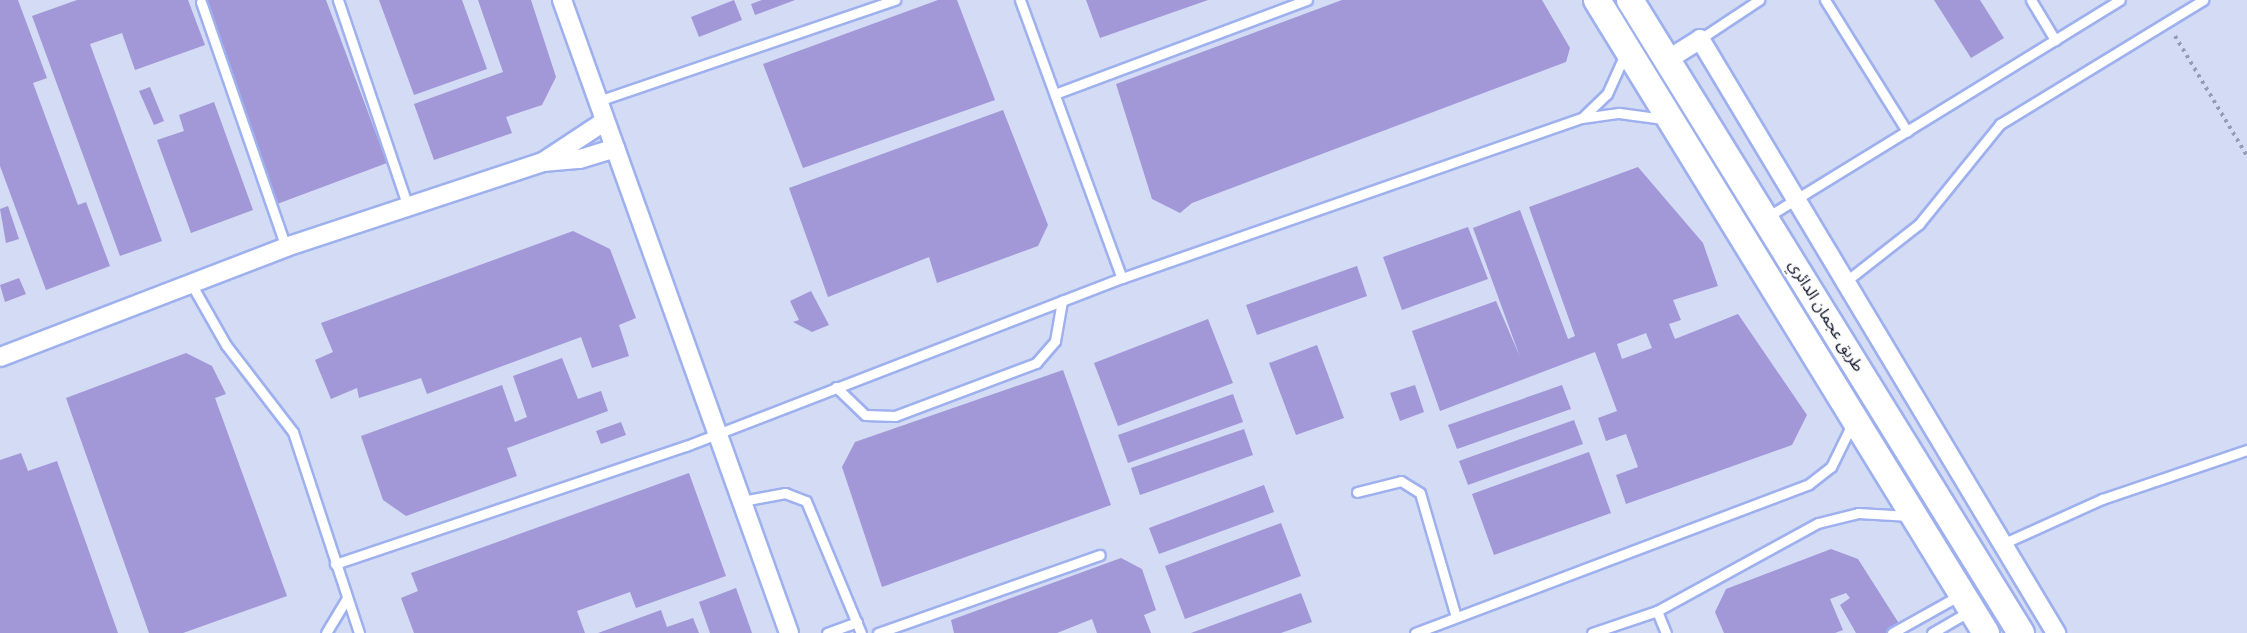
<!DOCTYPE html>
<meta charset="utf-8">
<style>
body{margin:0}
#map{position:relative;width:2247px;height:633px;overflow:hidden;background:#d3dbf5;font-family:"Fira Sans Condensed","Noto Sans Arabic",sans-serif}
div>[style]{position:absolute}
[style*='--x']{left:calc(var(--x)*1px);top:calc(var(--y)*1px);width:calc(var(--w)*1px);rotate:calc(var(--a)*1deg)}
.building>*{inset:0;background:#a297d7}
.path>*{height:4px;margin-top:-2px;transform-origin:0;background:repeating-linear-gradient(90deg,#959cb4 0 3px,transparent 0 7.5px)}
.roads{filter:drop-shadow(2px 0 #9eb0ee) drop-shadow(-2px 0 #9eb0ee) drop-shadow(0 2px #9eb0ee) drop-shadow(0 -2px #9eb0ee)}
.lane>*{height:9px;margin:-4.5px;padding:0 4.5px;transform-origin:4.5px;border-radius:4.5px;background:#fff}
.street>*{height:18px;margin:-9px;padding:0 9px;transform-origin:9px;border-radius:9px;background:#fff}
.secondary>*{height:26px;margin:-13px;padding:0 13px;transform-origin:13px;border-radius:13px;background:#fff}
span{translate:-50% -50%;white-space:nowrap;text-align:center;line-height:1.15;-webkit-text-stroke:4.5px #fdfdfd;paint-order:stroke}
.street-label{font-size:16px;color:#0b1026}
</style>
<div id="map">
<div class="building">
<i style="clip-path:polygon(0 0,18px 0,47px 78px,33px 83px,78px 205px,86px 202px,110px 266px,46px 290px,0 166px)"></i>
<i style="clip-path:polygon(77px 0,188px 0,205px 45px,135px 70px,122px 33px,90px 44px,162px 241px,120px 256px,32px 16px)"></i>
<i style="clip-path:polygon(202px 0,326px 0,387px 163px,277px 204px)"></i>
<i style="clip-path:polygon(379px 0,462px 0,487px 69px,414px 95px)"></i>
<i style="clip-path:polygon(478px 0,531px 0,556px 77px,542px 105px,506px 117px,512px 133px,434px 160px,414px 104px,503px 72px)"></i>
<i style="clip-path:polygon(734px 0,742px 20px,699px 37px,691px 17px)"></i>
<i style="clip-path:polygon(762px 0,795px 0,755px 15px,751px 4px)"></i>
<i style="clip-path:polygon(938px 0,957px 0,995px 100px,803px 168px,763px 64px)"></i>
<i style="clip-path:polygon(1086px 0,1208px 0,1100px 38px)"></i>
<i style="clip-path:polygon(1342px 0,1542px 0,1570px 48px,1566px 62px,1192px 203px,1180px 213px,1152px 199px,1116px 84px)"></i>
<i style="clip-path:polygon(1934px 0,1980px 0,2004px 38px,1971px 58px)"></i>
<i style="clip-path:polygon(150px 87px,164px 121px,154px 125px,139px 91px)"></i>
<i style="clip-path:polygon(214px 102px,253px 210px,191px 233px,157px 140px,184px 131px,179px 115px)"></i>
<i style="clip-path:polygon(1003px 110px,1048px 225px,1038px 246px,937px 283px,929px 257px,828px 297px,789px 188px)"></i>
<i style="clip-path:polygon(evenodd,1638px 167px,1703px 243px,1718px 286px,1673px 300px,1681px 320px,1669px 324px,1675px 339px,1738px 314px,1807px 415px,1792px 445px,1626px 504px,1616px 475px,1638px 467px,1626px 434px,1606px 441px,1598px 418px,1617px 411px,1595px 352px,1440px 411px,1412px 331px,1496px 301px,1520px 357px,1473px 228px,1520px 210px,1568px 339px,1575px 336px,1529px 207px,1638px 167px,1646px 333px,1652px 348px,1622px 359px,1617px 344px,1646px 333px)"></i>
<i style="clip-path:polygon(8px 206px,19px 239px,6px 243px,0 209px)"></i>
<i style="clip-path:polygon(1468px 227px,1488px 279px,1402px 310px,1383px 257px)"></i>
<i style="clip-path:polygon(573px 231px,610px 249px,636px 318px,619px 325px,629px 356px,592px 368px,581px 337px,427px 394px,421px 378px,359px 398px,357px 388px,331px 399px,315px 360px,333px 352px,321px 323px)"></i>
<i style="clip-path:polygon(1357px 266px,1367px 296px,1257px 335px,1246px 305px)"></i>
<i style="clip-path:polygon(19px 278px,26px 294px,5px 302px,0 285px)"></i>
<i style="clip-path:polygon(811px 291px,829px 325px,812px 332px,793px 322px,799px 320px,790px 301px)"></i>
<i style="clip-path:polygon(1208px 319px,1233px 383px,1118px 426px,1094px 363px)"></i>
<i style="clip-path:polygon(1317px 345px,1344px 418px,1296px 435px,1269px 363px)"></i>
<i style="clip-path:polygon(186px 353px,212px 366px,226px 394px,215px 398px,287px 596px,183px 633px,149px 633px,66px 398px)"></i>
<i style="clip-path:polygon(562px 358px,578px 399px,601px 391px,608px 411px,507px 448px,517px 476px,406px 516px,383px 500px,361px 436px,502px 385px,515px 422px,527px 417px,513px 376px)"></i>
<i style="clip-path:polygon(1063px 370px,1111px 505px,882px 587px,842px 467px,855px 442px)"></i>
<i style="clip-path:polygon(1415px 385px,1424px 412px,1400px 421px,1390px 393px)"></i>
<i style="clip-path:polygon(1562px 385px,1571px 409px,1457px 449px,1448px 425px)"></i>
<i style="clip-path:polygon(1233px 394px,1243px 422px,1128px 463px,1118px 435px)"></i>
<i style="clip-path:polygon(1574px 420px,1583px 444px,1468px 485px,1459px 461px)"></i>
<i style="clip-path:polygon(621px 422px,626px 435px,601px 444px,596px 431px)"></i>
<i style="clip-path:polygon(1244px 429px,1253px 455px,1140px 495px,1131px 468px)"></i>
<i style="clip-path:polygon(1589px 452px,1611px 513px,1494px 555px,1472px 494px)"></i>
<i style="clip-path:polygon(21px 453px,28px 471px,57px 461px,118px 633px,0 633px,0 460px)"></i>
<i style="clip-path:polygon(689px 473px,726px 576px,636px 608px,630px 592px,577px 611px,585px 633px,414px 633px,401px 598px,418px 591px,411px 573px)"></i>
<i style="clip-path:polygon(1264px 485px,1274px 512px,1159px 554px,1149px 528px)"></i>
<i style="clip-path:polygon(1281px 523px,1301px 576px,1185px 619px,1165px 566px)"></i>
<i style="clip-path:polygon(1831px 549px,1858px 559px,1905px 633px,1856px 633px,1840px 605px,1850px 598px,1846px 593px,1830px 599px,1843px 630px,1835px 633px,1724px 633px,1715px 612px,1726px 589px)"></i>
<i style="clip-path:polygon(1121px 558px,1142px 569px,1156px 610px,1144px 615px,1151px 633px,1097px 633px,1092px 619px,1057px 633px,954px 633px,951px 620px)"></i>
<i style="clip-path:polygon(736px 588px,752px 633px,710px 633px,699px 602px)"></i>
<i style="clip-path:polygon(1301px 593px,1312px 622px,1281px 633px,1191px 633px)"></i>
<i style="clip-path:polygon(661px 610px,667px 627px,693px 618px,699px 633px,598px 633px)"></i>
</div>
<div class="path">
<i style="--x:2175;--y:36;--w:140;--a:59"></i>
</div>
<div class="roads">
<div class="lane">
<i style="--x:338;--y:0;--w:219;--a:71.3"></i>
<i style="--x:1020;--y:0;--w:296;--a:69.9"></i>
<i style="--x:1825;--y:0;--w:155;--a:58"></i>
<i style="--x:2031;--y:0;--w:47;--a:59"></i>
<i style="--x:201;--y:2;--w:259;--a:70.9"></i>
<i style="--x:1700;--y:39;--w:71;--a:-33.5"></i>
<i style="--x:1055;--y:94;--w:269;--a:-20.5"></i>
<i style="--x:598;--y:101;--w:314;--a:-18.8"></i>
<i style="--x:1584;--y:116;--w:32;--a:-44"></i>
<i style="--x:1607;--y:94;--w:44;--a:-65.8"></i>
<i style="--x:1767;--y:217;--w:414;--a:-31.6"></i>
<i style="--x:1845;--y:282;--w:94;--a:-38.1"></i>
<i style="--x:1919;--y:224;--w:129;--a:-51"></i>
<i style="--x:2000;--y:124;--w:238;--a:-31.4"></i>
<i style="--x:193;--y:287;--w:67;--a:60.4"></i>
<i style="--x:226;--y:345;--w:110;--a:52.4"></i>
<i style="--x:293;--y:432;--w:212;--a:71.8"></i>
<i style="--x:836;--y:387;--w:40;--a:44"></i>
<i style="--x:865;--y:415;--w:30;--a:2"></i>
<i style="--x:895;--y:416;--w:151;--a:-20.6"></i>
<i style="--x:1036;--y:363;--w:29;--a:-49"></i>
<i style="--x:1055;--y:341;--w:41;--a:-80.1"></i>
<i style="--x:1357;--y:492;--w:45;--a:-14"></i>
<i style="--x:1401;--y:481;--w:22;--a:32"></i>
<i style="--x:1420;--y:493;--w:129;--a:73.8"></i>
<i style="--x:742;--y:501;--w:44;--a:-10.5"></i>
<i style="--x:785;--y:493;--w:22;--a:21"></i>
<i style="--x:806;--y:501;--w:143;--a:67.4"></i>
<i style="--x:2000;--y:545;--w:112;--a:-24.3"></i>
<i style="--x:2102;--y:499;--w:153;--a:-18.7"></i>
<i style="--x:335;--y:564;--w:370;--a:-18.6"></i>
<i style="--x:686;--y:446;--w:467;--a:-21.1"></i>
<i style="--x:1122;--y:278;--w:487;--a:-19.2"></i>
<i style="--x:1582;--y:118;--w:37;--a:-8"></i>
<i style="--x:1619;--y:113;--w:45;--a:7.6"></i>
<i style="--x:1657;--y:611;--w:24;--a:68"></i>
<i style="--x:326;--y:633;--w:41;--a:-59"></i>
<i style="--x:827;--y:633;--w:32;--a:-20"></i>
<i style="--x:878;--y:633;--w:235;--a:-19.4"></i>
<i style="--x:1415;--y:633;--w:421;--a:-20.7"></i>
<i style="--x:1809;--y:484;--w:28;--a:-38"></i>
<i style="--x:1831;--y:467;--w:50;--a:-63.9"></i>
<i style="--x:1592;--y:633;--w:69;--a:-18.7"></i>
<i style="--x:1657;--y:611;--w:183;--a:-28.7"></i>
<i style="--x:1818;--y:523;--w:41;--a:-14"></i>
<i style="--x:1858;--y:513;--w:52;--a:3.3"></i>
<i style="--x:1892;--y:633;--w:78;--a:-29.2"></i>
<i style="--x:1932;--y:633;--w:44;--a:-30.1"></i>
</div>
<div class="street">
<i style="--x:562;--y:0;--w:672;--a:70.27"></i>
<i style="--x:1667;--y:60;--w:39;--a:-32"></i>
<i style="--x:1700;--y:39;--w:693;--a:59.06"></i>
<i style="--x:543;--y:162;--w:74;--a:-33.5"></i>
<i style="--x:0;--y:357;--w:306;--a:-21"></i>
<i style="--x:286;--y:247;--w:271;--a:-18.3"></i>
<i style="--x:543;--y:162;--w:37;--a:-5"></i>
<i style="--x:580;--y:159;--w:37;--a:-17"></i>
</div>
<div class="secondary">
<i style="--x:1597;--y:0;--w:743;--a:58.43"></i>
<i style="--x:1630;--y:0;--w:744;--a:58.3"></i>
</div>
</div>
<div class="street-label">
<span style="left:1826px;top:316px;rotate:58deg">طريق عجمان الدائري</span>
</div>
</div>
